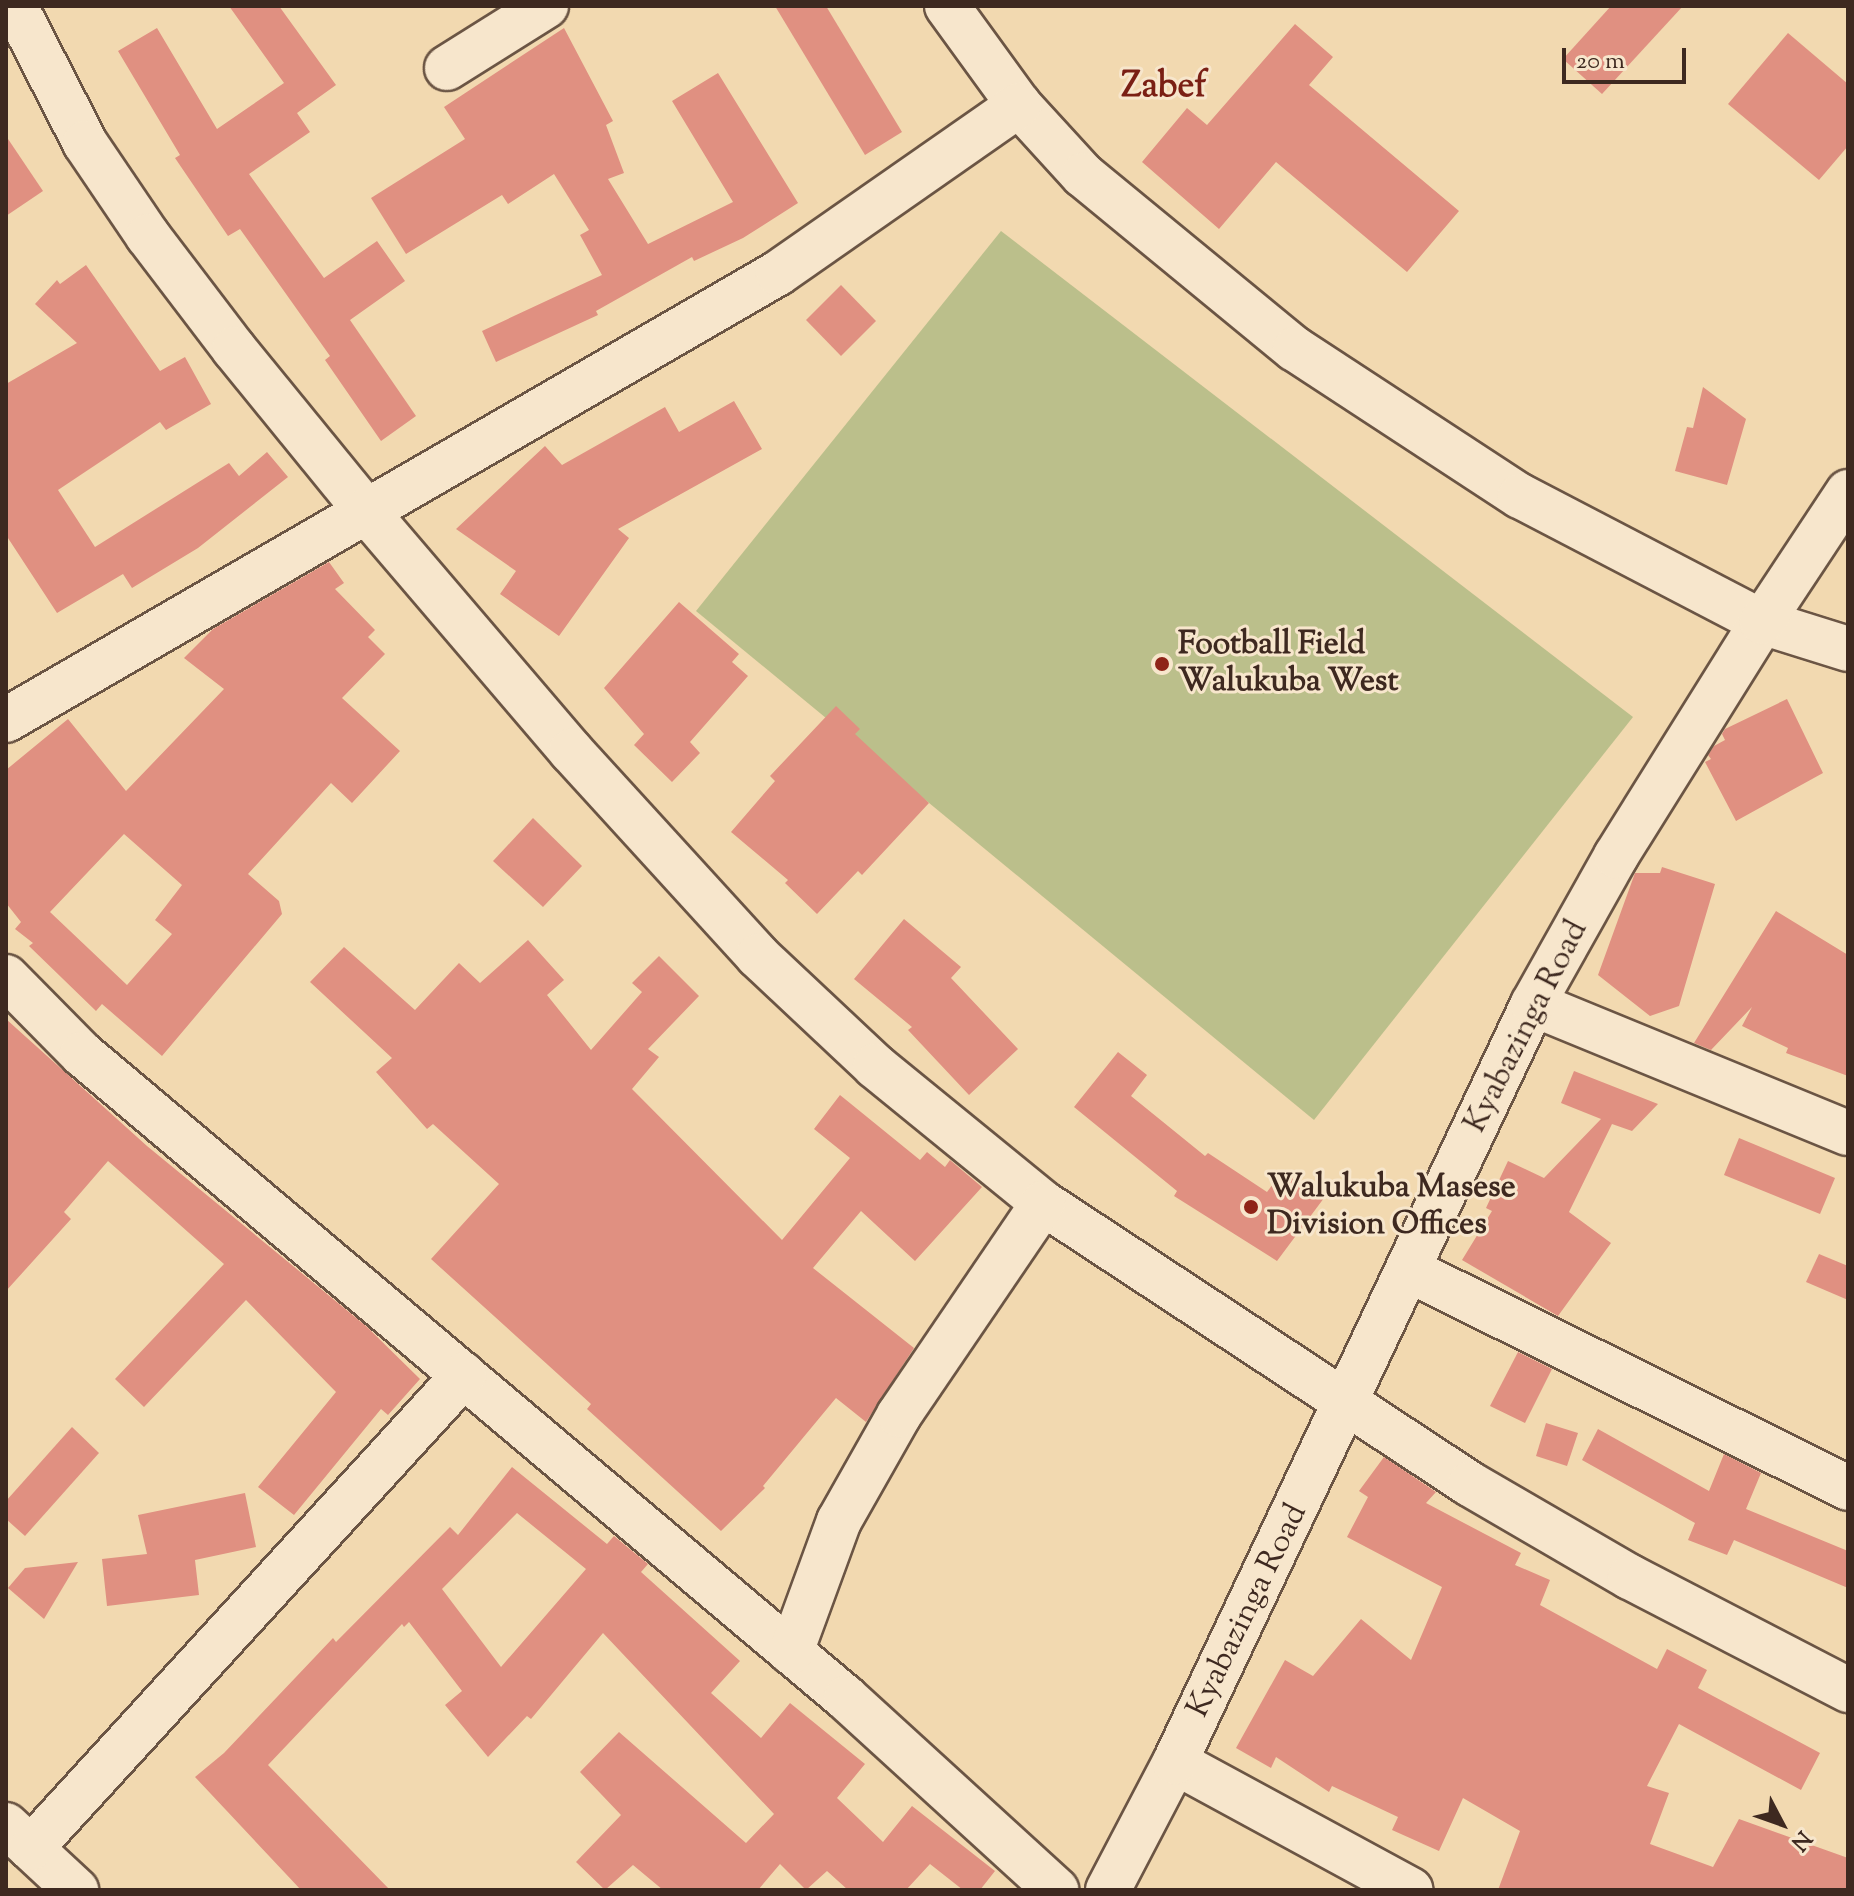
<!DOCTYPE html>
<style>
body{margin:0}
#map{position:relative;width:1854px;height:1896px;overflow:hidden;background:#f2d9b0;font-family:"Sorts Mill Goudy",serif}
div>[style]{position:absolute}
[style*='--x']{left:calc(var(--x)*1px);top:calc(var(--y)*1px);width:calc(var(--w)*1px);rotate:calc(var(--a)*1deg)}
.green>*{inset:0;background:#bbbf8b}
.building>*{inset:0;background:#e09081}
.roads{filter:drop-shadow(2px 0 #6b5544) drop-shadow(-2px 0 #6b5544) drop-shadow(0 2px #6b5544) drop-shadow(0 -2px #6b5544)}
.minor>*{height:44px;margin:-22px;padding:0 22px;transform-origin:22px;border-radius:22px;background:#f7e6cc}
.dots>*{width:22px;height:22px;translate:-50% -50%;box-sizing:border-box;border:4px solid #f7e6cc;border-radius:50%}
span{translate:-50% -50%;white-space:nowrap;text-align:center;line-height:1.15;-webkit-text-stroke:6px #f7e6cc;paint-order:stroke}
.poi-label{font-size:32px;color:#3e2920;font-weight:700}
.left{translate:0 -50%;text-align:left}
.street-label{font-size:32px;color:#3e2920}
.quarter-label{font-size:36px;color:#7a1f14;font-weight:700}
.frame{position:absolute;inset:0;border:8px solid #3e2920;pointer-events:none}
.north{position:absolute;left:1742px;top:1784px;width:80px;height:80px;-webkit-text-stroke:6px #f7e6cc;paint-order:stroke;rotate:131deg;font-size:22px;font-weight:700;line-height:32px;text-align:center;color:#3e2920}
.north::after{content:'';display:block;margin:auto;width:28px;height:36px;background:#3e2920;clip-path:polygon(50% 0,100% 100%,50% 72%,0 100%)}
.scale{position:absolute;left:1562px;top:48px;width:124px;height:36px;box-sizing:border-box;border:4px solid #3e2920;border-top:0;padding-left:10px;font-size:24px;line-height:28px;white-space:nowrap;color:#3e2920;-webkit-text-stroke:6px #f7e6cc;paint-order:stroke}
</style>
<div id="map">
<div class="green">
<i style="clip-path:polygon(1001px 231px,1633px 717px,1314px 1120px,696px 611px)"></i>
</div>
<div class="building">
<i style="clip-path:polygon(229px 6px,279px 6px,336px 85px,297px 113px,310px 132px,249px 174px,324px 278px,377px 241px,405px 281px,350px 320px,416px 416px,381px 441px,325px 360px,330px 356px,240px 229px,228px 236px,175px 158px,180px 155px,118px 51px,157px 28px,217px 129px,284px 83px)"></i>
<i style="clip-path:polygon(775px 6px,826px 6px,902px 132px,865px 155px)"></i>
<i style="clip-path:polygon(1611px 6px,1683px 6px,1602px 94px,1563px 59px)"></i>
<i style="clip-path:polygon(1295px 24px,1333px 57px,1309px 85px,1459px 211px,1407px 272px,1276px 162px,1219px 229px,1142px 162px,1187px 108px,1207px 125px)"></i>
<i style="clip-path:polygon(564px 28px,613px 121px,606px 125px,624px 173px,608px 179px,648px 244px,733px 202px,672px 101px,718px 73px,798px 203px,743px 238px,694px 261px,692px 257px,596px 311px,598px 315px,496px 362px,482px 331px,602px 275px,580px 235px,589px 230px,554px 174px,508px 204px,502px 195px,406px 254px,371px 198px,465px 139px,444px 107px)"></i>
<i style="clip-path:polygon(1788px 33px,1848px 84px,1848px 146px,1819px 180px,1728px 104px)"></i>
<i style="clip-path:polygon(6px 136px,43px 191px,6px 216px)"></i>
<i style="clip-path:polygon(86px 265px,160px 371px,185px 357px,211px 404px,166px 430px,160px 422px,58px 490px,95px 547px,229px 463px,239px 476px,267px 452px,288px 477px,198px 548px,132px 588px,123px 574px,57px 613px,6px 535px,6px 384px,77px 343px,35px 304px,57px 280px,60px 284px)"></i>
<i style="clip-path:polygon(841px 285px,876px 321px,841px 356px,806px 320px)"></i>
<i style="clip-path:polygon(1703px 387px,1746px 419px,1727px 485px,1675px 471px,1687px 427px,1693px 428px)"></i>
<i style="clip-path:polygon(734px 401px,762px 449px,618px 529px,629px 538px,559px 636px,500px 594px,516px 571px,456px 529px,545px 446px,562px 465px,665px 407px,679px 432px)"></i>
<i style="clip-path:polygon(evenodd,329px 562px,344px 583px,335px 589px,375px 630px,368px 637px,385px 654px,342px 698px,400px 751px,352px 803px,331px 783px,248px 874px,279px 901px,282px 914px,162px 1056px,102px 1004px,96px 1011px,29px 946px,33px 943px,15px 929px,21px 922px,6px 903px,6px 770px,68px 719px,126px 791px,224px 689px,184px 658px,213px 629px,329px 562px,124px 834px,182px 885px,155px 920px,172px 934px,127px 985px,50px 912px,124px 834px)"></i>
<i style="clip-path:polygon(679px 602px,739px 654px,732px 662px,748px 676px,690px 742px,700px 753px,672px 782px,634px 745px,644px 734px,604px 688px)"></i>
<i style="clip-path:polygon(1787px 699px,1823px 773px,1736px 821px,1705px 762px,1711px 759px,1708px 755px,1714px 746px,1725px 740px,1722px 734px,1725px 729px)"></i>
<i style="clip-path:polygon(836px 706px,860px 729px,855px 734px,929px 803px,862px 875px,858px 871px,817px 914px,785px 883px,788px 880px,731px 832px,775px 781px,770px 776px)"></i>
<i style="clip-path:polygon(533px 818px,582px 866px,543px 907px,493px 861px)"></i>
<i style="clip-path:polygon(1662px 867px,1715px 884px,1679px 1006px,1650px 1016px,1598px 975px,1635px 873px,1660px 873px)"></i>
<i style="clip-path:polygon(1776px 911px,1848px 955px,1848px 1076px,1786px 1053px,1788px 1048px,1742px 1026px,1752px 1007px,1711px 1050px,1694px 1043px)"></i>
<i style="clip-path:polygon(904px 919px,961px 967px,951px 978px,1018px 1049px,969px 1095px,908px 1030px,912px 1027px,854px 979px)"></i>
<i style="clip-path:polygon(528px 940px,564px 980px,547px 995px,591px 1050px,642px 992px,632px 983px,659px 956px,699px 996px,648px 1049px,659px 1057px,632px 1089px,782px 1240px,850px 1158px,814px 1129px,840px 1095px,920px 1160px,927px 1152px,945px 1167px,950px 1160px,982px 1187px,915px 1261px,861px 1211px,813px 1268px,914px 1348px,866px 1422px,836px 1398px,763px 1486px,765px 1488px,721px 1531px,587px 1409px,591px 1404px,431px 1259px,499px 1184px,433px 1124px,427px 1129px,376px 1072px,392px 1058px,310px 982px,344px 947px,415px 1010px,459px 963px,480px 983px)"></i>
<i style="clip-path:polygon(6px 1019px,147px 1146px,366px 1326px,420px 1379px,388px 1415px,381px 1409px,294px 1515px,258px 1487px,336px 1392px,246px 1300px,144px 1407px,115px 1379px,224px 1264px,108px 1161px,64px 1212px,71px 1219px,6px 1291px)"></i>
<i style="clip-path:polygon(1118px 1052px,1147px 1075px,1131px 1096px,1205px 1156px,1208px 1153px,1267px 1192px,1282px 1172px,1324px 1198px,1277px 1261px,1174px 1196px,1177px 1191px,1074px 1107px)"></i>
<i style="clip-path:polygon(1574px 1071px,1658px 1104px,1632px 1131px,1612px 1124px,1569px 1212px,1611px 1243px,1558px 1316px,1462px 1260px,1492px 1211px,1486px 1208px,1508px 1161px,1544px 1178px,1601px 1119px,1561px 1103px)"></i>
<i style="clip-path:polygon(1739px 1138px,1835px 1178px,1820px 1214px,1724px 1175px)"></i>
<i style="clip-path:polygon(1819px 1254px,1848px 1266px,1848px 1300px,1806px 1282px)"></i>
<i style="clip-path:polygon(1518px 1352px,1552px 1369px,1525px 1423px,1490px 1406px)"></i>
<i style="clip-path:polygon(1546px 1423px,1578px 1433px,1567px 1466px,1536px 1456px)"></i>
<i style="clip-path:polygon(72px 1427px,99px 1453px,25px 1536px,6px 1519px,6px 1501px)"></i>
<i style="clip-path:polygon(1598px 1429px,1709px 1491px,1724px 1454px,1761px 1473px,1746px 1509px,1848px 1551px,1848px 1588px,1734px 1540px,1727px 1555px,1688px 1540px,1695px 1523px,1582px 1460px)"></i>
<i style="clip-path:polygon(1384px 1457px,1436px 1492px,1426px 1503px,1521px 1553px,1515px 1565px,1550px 1580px,1540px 1605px,1657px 1669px,1667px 1649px,1707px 1670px,1698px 1688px,1820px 1753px,1801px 1790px,1679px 1724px,1647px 1786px,1669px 1793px,1650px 1844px,1713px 1867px,1739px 1819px,1848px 1858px,1848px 1890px,1498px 1890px,1520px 1831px,1463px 1798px,1439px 1851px,1392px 1830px,1398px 1817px,1332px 1786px,1329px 1792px,1276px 1757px,1271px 1768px,1236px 1748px,1285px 1660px,1313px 1676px,1361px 1619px,1411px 1660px,1442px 1587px,1347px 1537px,1368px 1497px,1359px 1491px)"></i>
<i style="clip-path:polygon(evenodd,512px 1467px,607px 1544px,614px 1536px,648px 1564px,641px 1572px,740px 1661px,711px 1693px,761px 1738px,790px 1703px,865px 1764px,837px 1798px,883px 1842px,912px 1806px,995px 1871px,980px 1890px,963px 1890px,930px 1864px,906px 1890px,848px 1890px,827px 1871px,806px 1890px,780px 1864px,758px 1890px,663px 1890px,633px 1865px,605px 1890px,576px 1862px,621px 1815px,580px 1772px,619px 1732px,746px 1843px,774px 1814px,603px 1633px,531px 1719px,527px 1716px,488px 1757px,445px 1705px,462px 1691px,409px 1622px,404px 1627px,402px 1624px,268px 1765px,390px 1890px,301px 1890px,195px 1777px,224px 1753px,333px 1638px,336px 1642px,450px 1527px,458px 1535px,512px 1467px,517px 1513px,586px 1569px,501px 1667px,442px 1589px,517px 1513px)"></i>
<i style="clip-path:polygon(245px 1493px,256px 1547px,195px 1560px,199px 1595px,107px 1606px,102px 1559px,147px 1554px,138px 1515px)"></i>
<i style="clip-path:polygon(78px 1562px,44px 1619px,8px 1588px,25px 1568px)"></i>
</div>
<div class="roads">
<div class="minor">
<i style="--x:15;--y:6;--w:154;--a:62.9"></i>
<i style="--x:85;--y:143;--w:112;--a:55.9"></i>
<i style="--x:148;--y:236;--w:142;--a:52.7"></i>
<i style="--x:234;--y:349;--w:209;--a:50.8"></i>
<i style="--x:366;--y:511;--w:316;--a:49.5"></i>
<i style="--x:571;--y:751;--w:277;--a:47.6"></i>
<i style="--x:758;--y:956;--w:161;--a:43.2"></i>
<i style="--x:875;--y:1066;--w:217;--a:39.2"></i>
<i style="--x:1043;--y:1203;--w:511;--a:33.35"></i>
<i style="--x:1470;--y:1484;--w:185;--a:30.2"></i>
<i style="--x:1630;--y:1577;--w:246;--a:27.4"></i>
<i style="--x:947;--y:6;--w:122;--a:54"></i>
<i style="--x:1019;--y:105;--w:95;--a:47.6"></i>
<i style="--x:1083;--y:175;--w:274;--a:39.4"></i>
<i style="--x:1295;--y:349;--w:269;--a:33.2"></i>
<i style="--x:1520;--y:496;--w:273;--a:27.5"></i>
<i style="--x:1762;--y:622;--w:90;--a:17.4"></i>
<i style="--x:447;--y:68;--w:117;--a:-32.1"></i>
<i style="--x:6;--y:720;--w:892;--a:-30.07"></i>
<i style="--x:778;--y:273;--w:294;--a:-34.9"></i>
<i style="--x:6;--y:977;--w:108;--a:45.4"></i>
<i style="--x:82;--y:1054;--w:999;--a:40.13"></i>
<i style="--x:846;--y:1698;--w:285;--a:42.4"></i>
<i style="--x:1533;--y:1004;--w:340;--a:22.3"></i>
<i style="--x:1409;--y:1270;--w:490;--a:26.4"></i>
<i style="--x:791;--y:1652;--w:140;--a:-69.9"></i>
<i style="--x:839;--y:1521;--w:122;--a:-60.5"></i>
<i style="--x:899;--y:1415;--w:256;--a:-55.8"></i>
<i style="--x:1175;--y:1762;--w:268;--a:28.5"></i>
<i style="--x:6;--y:1825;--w:96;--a:42.9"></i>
<i style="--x:31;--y:1848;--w:641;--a:-47.53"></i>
<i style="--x:1108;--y:1890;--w:144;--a:-62.4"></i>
<i style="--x:1175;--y:1762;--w:838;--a:-64.72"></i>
<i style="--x:1533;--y:1004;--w:170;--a:-60.7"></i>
<i style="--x:1616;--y:856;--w:276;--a:-58"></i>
<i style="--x:1762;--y:622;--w:156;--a:-56.5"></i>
</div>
</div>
<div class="dots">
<i style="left:1162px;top:664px;background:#8f2418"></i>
<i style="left:1251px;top:1207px;background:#8f2418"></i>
</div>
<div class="poi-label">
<span class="left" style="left:1178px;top:664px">Football Field<br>Walukuba West</span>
<span class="left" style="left:1267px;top:1207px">Walukuba Masese<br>Division Offices</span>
</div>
<div class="street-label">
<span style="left:1527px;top:1027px;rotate:-63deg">Kyabazinga Road</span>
<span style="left:1248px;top:1611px;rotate:-64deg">Kyabazinga Road</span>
</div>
<div class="quarter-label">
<span style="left:1164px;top:88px">Zabef</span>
</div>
<div class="frame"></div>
<div class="north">N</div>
<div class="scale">20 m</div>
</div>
